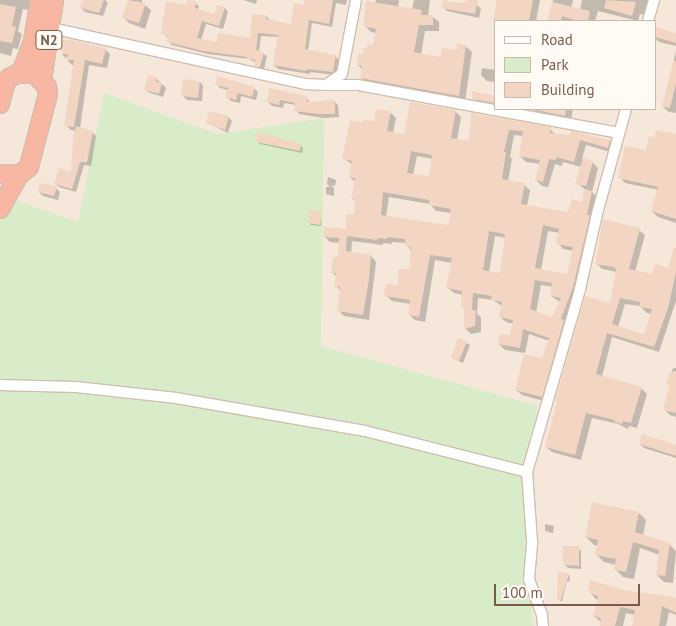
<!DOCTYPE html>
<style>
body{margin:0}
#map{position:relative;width:676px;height:626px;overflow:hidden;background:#fdf6ec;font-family:"PT Sans",sans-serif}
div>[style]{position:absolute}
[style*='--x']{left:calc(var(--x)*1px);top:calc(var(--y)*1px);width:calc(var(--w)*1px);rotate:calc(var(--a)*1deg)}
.residential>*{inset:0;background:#f5e8da}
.green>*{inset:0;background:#d8ecc9}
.shadow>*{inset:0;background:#0003}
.building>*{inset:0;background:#f3d5c3}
.roads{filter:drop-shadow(1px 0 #d1beb0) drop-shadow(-1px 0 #d1beb0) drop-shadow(0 1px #d1beb0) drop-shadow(0 -1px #d1beb0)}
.street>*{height:10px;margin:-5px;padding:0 5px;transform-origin:5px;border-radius:5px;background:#fff}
.highway>*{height:18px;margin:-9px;padding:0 9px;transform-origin:9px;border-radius:9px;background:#f7b7a3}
span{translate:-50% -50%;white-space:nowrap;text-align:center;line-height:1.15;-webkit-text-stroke:4px #fffaf3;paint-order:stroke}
.shield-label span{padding:1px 4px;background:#fffaf3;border:1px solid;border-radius:4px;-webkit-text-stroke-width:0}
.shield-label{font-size:14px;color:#7a5c4d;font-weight:700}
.legend{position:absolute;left:494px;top:20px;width:162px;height:90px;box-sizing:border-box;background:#fffaf3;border:1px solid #cabbb1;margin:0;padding:6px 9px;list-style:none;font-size:15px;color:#7a5c4d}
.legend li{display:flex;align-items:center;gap:10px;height:25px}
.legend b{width:25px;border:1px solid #cabbb1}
.scale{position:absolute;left:494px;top:584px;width:146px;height:22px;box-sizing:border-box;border:2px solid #7a5c4d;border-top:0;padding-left:6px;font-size:15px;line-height:18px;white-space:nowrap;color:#7a5c4d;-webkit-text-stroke:4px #fffaf3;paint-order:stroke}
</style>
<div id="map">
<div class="residential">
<i style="clip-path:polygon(evenodd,0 0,676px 0,676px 626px,0 626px,0 0,495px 21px,655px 21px,655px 109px,495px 109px,495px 21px)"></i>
</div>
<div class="green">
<i style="clip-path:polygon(104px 93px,217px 134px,324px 118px,321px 346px,538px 406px,527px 472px,529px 579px,533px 626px,0 626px,0 195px,78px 222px)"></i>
</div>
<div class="shadow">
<i style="clip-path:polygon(0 0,31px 0,28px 10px,23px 9px,18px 31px,22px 34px,18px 49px,13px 48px,11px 56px,0 53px)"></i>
<i style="clip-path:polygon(84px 0,105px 0,108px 3px,103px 16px,85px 12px,81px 8px)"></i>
<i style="clip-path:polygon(129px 0,142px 0,142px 3px,151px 10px,145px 29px,129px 23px,123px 17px)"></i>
<i style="clip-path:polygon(243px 0,257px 0,256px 4px)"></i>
<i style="clip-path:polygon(305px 0,347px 0,346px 5px,336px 3px,332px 27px,312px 23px,308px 51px,335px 56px,339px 60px,336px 75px,310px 72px,310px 74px,278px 69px,274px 65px,279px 37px,261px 36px,259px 52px,267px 56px,264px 70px,259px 69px,256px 63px,249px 59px,208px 54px,172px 45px,168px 41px,169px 38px,163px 34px,188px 7px,195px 3px,199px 6px,198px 11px,215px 16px,225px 8px,228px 12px,223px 29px,206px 24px,201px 40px,218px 43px,251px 39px,266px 16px,270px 20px,292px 25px,305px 6px)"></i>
<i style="clip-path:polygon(376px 0,399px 0,398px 7px,412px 9px,414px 0,430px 0,428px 16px,432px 16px,439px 22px,439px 31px,425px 31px,421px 55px,441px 58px,459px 52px,465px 46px,472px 52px,465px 102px,368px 84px,361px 78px,362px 69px,358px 65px,364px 56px,374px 46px,376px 33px,371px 32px,365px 26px)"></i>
<i style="clip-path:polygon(496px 0,540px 0,536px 21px,495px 21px,498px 2px)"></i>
<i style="clip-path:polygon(553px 0,573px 0,571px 8px,580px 10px,582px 0,653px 0,649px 16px,640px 14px,638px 21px,598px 11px,595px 21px,549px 21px)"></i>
<i style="clip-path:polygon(444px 2px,477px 5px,481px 9px,479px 18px,447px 11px,443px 7px)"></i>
<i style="clip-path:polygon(655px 29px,676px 34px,676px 46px,659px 42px,655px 38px)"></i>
<i style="clip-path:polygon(105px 49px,110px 54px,107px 68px,89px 65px,80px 128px,92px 132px,96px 136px,91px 166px,84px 165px,76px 192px,59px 187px,55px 183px,72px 173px,76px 131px,71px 130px,65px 125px,75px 65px,72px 65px,62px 54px)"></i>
<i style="clip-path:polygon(676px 51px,676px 113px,669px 112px,663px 107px)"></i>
<i style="clip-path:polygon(482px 68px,495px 70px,495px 82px,487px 81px,481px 75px)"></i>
<i style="clip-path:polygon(149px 77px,157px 79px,166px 88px,163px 97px,150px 93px,146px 90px)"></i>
<i style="clip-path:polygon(200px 82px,203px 86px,202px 101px,187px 100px,183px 96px)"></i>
<i style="clip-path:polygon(216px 84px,254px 88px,258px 92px,256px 100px,241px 96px,240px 103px,231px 101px,227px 97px,228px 90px,220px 88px)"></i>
<i style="clip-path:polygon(270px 90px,307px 98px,310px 103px,334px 101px,338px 105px,339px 117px,323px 118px,299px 114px,296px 110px,296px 105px,284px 103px,283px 108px,272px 106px,268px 102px)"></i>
<i style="clip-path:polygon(495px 97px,495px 107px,479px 104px,473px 98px)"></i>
<i style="clip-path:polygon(533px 109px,573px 109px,571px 121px,539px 115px)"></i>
<i style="clip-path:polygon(evenodd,455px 111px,461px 117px,457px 140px,470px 142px,472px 114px,550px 129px,556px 135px,610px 141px,615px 147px,614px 153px,586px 145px,582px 159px,592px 162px,598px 168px,592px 192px,598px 198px,547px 402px,522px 395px,516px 390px,542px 360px,549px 341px,529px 334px,525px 353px,505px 350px,499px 344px,511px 337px,514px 324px,506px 322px,500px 317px,502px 306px,493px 300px,478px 298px,477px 314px,481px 317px,481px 332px,471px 334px,465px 328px,463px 295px,454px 293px,448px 288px,452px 263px,435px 260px,425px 322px,415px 320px,409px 315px,411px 304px,392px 301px,386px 295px,399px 287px,410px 271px,411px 251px,406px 243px,392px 242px,392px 244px,383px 243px,383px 245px,352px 241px,351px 253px,371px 256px,376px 262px,369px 320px,344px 316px,338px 310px,341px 291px,336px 286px,337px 277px,332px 272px,339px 259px,340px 243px,330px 242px,324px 236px,347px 230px,356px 216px,356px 202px,352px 198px,355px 182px,350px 177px,353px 165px,343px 158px,364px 124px,375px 122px,390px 112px,396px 118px,393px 133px,405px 136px,455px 111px,514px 135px,523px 136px,520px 156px,526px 162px,541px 164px,536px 180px,542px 186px,548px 187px,555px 164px,562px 166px,563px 162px,581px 167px,577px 183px,586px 190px,583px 203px,569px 213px,527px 206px,530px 190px,524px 185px,508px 181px,512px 159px,510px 157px,514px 135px,455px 111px,417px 156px,433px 159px,430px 178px,413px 175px,417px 156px,455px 111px,389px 197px,430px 204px,436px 211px,451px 213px,449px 226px,386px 217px,389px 197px,455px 111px,548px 231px,560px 233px,558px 243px,563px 249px,574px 251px,568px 275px,541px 270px,548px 231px,455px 111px,495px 236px,506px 238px,501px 275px,489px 272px,495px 236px,455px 111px,541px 285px,553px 287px,551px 296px,560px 302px,552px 319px,536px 313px,541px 285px)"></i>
<i style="clip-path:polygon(228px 117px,232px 121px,228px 133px,208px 123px)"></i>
<i style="clip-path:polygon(259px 133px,301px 146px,303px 148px,302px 153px,260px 144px,258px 142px)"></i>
<i style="clip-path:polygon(676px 135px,676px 223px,658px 217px,652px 211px,659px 190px,625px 183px,620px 177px,646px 152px,655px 139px)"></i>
<i style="clip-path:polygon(328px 177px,336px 180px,335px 186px,331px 185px,334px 188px,334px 196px,326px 194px,326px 187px,330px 187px,327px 184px)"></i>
<i style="clip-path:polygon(56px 188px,60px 192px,58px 200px,43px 196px,39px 192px)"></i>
<i style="clip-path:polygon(320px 212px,321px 226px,311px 225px,310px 223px)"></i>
<i style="clip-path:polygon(evenodd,639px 230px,645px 235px,635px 272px,653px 276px,669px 269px,676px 258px,676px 301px,659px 352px,612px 337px,602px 377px,641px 388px,647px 394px,637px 428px,629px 426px,628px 429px,618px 424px,592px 418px,581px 460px,552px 452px,546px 447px,611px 304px,617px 272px,602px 269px,596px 263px,639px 230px,625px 304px,640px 306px,647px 313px,652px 314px,645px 335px,618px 327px,625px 304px)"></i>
<i style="clip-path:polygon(459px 339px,470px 345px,463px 363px,452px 358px)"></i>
<i style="clip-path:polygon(673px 368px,676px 368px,676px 417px,670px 415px,665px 410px,671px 386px,667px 382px)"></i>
<i style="clip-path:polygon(640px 444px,676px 446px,676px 458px,644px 448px)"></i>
<i style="clip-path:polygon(639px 513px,646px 520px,643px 536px,669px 544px,676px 551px,673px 583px,664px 582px,657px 575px,660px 555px,640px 548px,634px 579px,623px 577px,615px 569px,616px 565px,604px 562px,596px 554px,598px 546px,594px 545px,586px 537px)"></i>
<i style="clip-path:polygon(545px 524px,554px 526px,553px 533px,545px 531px)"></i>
<i style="clip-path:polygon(578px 548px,581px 551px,581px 569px,568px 568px,565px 565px)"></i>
<i style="clip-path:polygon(569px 574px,570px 581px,567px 581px,562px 601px,560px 601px,558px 599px)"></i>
<i style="clip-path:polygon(623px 591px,676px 600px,676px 615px,669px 612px,666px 626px,633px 626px,635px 615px,626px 613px,623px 626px,601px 626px,602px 623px,594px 616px,598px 601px,591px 594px)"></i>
</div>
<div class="building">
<i style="clip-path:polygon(83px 0,104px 0,99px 13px,80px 8px)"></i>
<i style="clip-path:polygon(128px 0,146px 3px,139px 23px,122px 18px)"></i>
<i style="clip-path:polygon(187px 0,196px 1px,195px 8px,214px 14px,217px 5px,225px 7px,219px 26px,202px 21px,197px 38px,217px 42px,218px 33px,250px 38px,252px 14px,266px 15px,266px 19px,291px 24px,294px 3px,304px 5px,304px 0,333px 0,329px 24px,309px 20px,305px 49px,336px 55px,333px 72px,307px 69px,306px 71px,273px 65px,278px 35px,258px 33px,256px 50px,264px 52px,260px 67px,254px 66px,255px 60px,247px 59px,247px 57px,203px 51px,167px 42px,168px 36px,161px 34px,166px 1px,187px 5px)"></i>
<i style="clip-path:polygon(443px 0,462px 4px,467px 0,478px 0,475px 14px,441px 8px)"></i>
<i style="clip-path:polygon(497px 0,533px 0,529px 21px,493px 21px)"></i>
<i style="clip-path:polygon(606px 0,636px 2px,632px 16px,604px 8px)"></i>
<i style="clip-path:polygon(366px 1px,422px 10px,421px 15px,433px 15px,433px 25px,419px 25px,414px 52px,440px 57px,442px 48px,457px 50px,457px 44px,466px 45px,459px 96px,360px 78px,362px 66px,357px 65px,358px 54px,363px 54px,363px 48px,367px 48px,367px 44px,373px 45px,376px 29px,363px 26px)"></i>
<i style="clip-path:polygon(552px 2px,590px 11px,588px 21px,577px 21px,562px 16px,561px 21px,547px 21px)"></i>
<i style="clip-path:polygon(0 4px,16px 7px,12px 26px,16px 27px,12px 43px,0 41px)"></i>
<i style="clip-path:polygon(655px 27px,676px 33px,676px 43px,655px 37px)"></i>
<i style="clip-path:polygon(60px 40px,71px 40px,106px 48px,102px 64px,85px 60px,74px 127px,64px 126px,74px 60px,65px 60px,68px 54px,61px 54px)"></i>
<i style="clip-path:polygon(673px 61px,676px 61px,676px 83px,670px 108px,662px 107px)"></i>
<i style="clip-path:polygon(148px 75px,157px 77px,156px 81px,162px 83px,159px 94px,144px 90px)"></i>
<i style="clip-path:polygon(217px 76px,255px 87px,252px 97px,238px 93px,236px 100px,225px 97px,228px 88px,215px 85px)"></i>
<i style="clip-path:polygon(183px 79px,200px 81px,198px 98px,181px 96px)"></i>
<i style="clip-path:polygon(269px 88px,307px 96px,307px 102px,335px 100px,335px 114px,319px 114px,294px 111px,295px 103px,280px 100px,279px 105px,267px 102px)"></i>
<i style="clip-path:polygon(472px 91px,495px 96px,495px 103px,472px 99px)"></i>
<i style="clip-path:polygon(evenodd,410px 102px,456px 110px,451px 138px,469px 141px,471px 113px,551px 127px,550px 133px,570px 135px,571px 131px,610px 140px,608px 148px,580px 140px,574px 162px,557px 157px,556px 160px,549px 159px,543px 182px,535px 180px,540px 160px,519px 156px,523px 131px,509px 130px,504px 152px,506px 152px,502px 179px,525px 183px,521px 204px,568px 212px,572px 199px,582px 202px,584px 189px,592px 191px,587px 215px,590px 215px,573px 287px,561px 319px,564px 320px,542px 397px,515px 390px,524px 354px,542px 358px,549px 338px,523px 329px,520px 348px,498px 344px,500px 334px,510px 335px,513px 320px,499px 317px,502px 302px,491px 300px,492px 296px,473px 293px,472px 310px,476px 310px,475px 326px,464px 329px,464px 308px,461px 308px,462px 291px,446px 288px,452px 258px,430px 255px,419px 317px,408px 315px,410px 300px,384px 296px,386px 284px,398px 285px,398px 269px,409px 269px,411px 247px,405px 246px,405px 239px,387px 237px,387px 239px,378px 238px,377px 240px,347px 236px,346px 251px,371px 255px,369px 279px,363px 315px,337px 311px,340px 287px,334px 286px,336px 273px,331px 273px,333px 257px,338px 257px,339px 238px,323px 237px,324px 227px,346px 229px,346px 214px,354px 214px,355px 199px,351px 198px,355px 178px,349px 177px,352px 161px,342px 159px,350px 120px,363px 122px,363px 120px,374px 121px,376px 109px,391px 111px,387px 131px,404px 134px,410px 102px,411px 151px,432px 155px,429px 176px,407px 173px,411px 151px,410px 102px,383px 192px,429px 200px,429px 205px,451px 209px,448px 225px,381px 215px,383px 192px,410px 102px,543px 225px,559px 229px,556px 244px,573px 247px,567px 274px,535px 268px,543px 225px,410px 102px,489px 231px,505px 234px,500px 273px,483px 270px,489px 231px,410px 102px,535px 280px,552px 283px,550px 296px,561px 298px,552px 317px,530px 309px,535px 280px)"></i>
<i style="clip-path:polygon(532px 109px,566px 109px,565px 116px)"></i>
<i style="clip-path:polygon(209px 111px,229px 116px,225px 130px,206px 123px)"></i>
<i style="clip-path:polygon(76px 126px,93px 131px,87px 162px,80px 162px,72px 189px,54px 184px,59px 168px,71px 171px,73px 138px)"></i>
<i style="clip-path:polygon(656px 130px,676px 134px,676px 219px,651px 211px,658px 187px,618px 178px,625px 146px,646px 150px,649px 136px,654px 138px)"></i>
<i style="clip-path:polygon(258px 132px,301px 144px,300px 151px,256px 142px)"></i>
<i style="clip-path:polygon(583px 158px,593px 161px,586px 186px,575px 184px)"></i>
<i style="clip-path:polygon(40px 183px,57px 186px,54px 196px,38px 192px)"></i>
<i style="clip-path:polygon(309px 210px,321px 211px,320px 225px,308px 223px)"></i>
<i style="clip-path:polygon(evenodd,603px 219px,640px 228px,629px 269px,652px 274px,655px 264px,668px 268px,674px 247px,676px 248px,676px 272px,668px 308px,654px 347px,607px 333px,596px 374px,642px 387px,631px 423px,623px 421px,622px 424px,614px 422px,615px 420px,586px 413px,575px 455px,545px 447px,557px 402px,555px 401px,585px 296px,610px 303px,616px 270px,614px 267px,595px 264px,603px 219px,620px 298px,640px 302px,639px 307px,652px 309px,644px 334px,612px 324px,620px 298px)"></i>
<i style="clip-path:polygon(458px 338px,467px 341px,459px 361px,451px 358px)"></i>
<i style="clip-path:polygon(673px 371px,676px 372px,676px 413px,663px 410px,670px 384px,666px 383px,670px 372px)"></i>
<i style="clip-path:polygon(642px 434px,676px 445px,676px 456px,639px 444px)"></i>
<i style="clip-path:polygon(592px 502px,639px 512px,635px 532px,670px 543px,665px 576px,656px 575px,659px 550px,633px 542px,626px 572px,614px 570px,616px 559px,595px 555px,598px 540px,585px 537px)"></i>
<i style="clip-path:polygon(562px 546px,579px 546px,579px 566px,564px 565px)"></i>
<i style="clip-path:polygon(558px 572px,569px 573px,561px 600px,557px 600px)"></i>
<i style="clip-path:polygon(590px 580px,624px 590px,673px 597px,676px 599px,676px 613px,662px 606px,659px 626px,632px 626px,635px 610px,620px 607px,615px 626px,600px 626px,601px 618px,593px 616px,598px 596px,590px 594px,590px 591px,588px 590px)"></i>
</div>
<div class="roads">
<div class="street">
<i style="--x:648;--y:21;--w:22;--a:-74"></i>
<i style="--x:51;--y:28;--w:260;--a:12.4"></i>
<i style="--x:305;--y:84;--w:21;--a:3"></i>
<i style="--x:326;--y:85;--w:19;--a:-35"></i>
<i style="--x:342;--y:74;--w:75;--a:-79.3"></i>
<i style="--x:326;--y:85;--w:32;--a:0"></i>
<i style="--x:358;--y:85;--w:265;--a:10.4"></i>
<i style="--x:0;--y:385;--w:76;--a:1.5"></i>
<i style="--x:76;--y:387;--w:101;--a:6.3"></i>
<i style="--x:176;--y:398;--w:192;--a:9.9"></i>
<i style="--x:365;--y:431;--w:167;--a:14.2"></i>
<i style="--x:543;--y:626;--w:11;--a:-95"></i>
<i style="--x:542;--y:615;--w:38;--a:-110"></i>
<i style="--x:529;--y:579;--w:38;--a:-85"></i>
<i style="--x:532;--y:541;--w:69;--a:-94.1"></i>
<i style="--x:527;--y:472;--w:191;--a:-73.8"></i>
<i style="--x:580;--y:289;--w:81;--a:-77.2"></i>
<i style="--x:598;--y:210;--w:105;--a:-74.5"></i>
</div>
<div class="highway">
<i style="--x:21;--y:73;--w:34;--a:-69"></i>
<i style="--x:33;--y:41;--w:42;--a:-80.3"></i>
<i style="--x:42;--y:80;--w:81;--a:-81.5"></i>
<i style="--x:0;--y:104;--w:21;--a:-76"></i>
<i style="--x:5;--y:84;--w:7;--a:-56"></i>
<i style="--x:9;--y:78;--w:9;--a:-27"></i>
<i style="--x:17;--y:74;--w:18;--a:0"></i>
<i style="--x:35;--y:74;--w:18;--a:47"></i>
<i style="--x:47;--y:87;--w:7;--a:82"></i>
<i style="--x:48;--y:94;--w:75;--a:104.6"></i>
<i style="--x:29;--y:167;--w:13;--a:141"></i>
<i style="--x:19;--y:175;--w:19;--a:-177"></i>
<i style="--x:0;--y:209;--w:39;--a:-61"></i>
</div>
</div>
<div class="shield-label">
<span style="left:49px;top:40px">N2</span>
</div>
<ul class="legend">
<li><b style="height:6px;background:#fff"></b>Road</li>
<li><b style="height:14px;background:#d8ecc9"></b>Park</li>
<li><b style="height:14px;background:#f3d5c3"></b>Building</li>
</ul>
<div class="scale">100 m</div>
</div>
